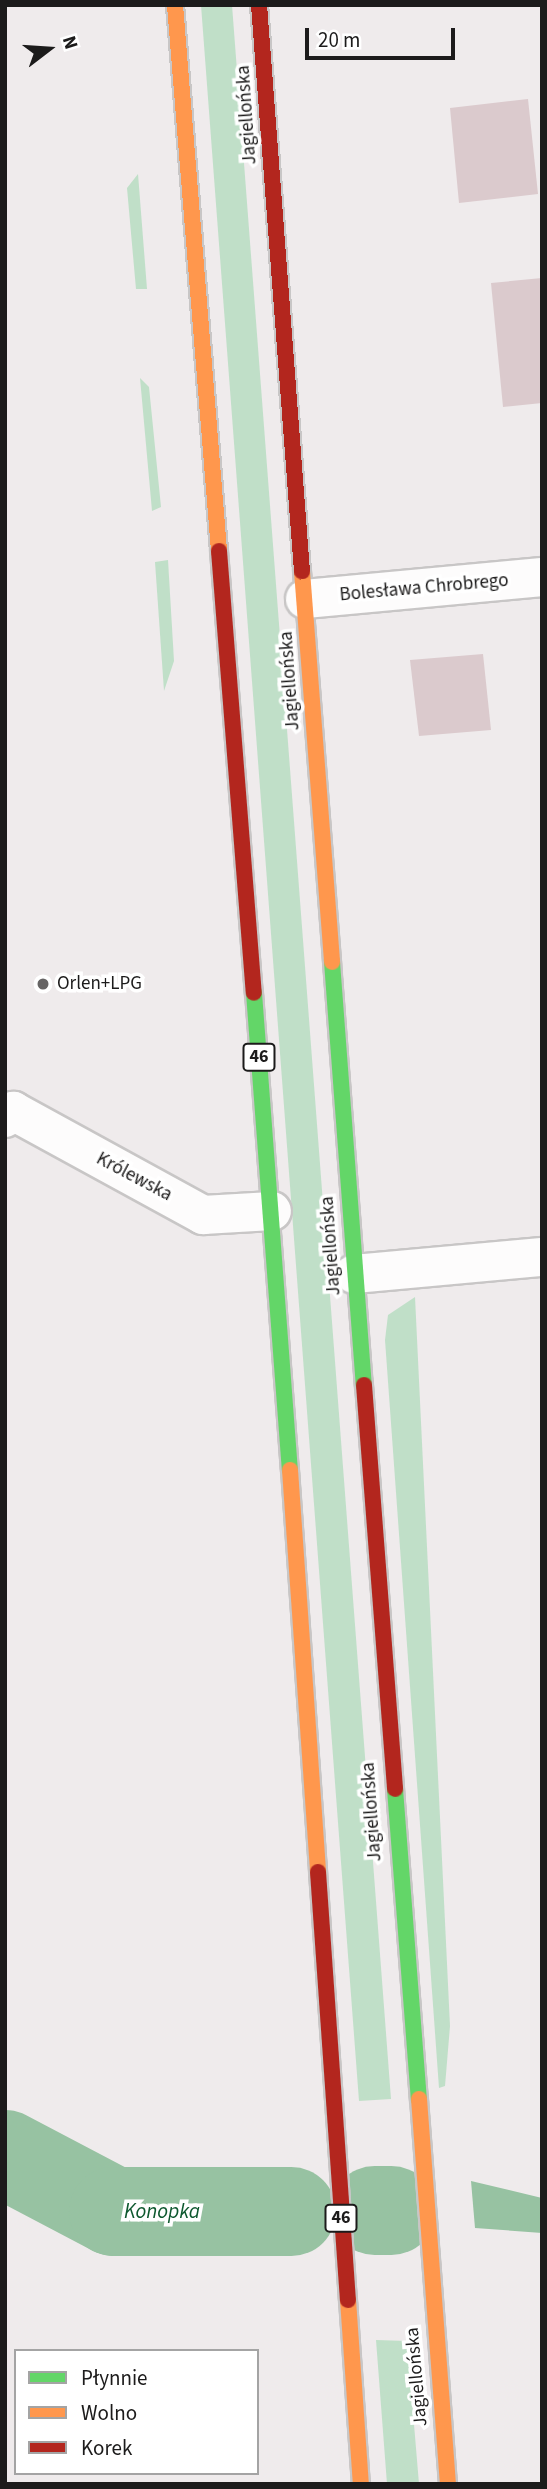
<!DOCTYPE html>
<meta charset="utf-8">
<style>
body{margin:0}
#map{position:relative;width:547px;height:2489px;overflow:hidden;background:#efebec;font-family:"Source Sans 3",sans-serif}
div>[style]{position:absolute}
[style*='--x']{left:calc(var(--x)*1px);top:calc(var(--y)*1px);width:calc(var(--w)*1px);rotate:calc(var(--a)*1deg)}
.green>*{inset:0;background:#c0dfc8}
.water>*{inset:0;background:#97c2a2}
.river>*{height:89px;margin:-44.5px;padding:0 44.5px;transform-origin:44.5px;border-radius:44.5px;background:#97c2a2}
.building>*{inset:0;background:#dbcacd}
.roads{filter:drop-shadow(2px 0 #c8c6c6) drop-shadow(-2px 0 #c8c6c6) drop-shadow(0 2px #c8c6c6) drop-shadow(0 -2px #c8c6c6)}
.street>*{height:38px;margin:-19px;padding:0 19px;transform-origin:19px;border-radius:19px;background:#fdfcfc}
.fast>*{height:16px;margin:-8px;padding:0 8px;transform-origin:8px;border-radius:8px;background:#63d668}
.slow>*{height:16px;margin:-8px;padding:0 8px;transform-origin:8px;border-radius:8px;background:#ff974d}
.jam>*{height:16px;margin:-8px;padding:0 8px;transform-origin:8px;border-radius:8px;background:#b3261e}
.dots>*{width:19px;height:19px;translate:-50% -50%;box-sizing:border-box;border:4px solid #fff;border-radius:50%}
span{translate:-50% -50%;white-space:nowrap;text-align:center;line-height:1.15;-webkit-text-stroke:7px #fff;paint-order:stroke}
.shield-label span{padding:2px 5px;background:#fff;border:2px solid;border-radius:5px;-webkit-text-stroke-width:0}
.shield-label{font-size:18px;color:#1c1b1b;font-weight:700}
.street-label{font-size:19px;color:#1c1b1b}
.poi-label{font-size:19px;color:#1c1b1b}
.left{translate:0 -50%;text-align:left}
.water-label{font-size:21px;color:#0d582e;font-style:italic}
.frame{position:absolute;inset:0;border:7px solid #1c1b1b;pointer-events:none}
.legend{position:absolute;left:14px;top:2349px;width:245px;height:126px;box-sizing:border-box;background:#fff;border:2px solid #a4a4a4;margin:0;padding:9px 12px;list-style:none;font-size:21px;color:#1c1b1b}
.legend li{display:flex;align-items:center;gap:14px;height:35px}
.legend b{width:35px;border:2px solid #a4a4a4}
.north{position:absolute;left:14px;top:14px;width:70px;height:70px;-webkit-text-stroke:5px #fff;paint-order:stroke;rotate:73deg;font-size:19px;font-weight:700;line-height:28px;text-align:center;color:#1c1b1b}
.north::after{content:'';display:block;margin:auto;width:24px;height:32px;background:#1c1b1b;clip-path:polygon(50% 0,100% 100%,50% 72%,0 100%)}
.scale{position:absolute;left:305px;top:28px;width:150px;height:32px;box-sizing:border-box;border:4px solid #1c1b1b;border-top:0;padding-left:9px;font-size:21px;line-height:24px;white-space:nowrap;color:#1c1b1b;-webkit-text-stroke:5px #fff;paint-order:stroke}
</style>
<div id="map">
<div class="green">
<i style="clip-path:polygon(201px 5px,232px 5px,391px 2099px,359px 2101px)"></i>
<i style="clip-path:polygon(138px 174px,147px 289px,136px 289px,127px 188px)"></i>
<i style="clip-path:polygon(140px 378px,149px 387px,161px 507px,152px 511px)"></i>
<i style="clip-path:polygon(168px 560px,174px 661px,164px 691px,155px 562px)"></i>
<i style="clip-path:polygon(415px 1297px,450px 2026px,445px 2086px,439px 2088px,385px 1340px,388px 1315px)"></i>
<i style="clip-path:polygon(376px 2340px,407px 2341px,419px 2484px,387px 2484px)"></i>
</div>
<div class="water">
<i style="clip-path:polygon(471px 2181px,542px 2198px,542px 2233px,475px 2228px)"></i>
</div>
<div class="river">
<i style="--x:5;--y:2154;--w:122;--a:27.8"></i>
<i style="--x:113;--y:2211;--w:178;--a:0"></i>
<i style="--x:374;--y:2210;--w:17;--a:0"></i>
</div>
<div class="building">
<i style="clip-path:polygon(528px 99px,538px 194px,459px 203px,450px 108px)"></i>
<i style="clip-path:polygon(542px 278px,542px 403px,503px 407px,491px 283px)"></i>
<i style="clip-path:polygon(483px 654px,491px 730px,419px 736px,410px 660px)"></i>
</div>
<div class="roads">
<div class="street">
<i style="--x:305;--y:599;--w:238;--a:-5.3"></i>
<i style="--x:5;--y:1118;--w:11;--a:-41"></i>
<i style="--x:13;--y:1111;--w:217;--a:28.7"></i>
<i style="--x:203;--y:1215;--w:69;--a:-3.3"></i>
<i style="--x:354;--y:1274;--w:189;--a:-5.2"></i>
</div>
<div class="fast">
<i style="--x:332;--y:962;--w:424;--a:85.7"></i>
<i style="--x:254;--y:993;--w:478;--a:85.7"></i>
<i style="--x:395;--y:1789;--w:311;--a:85.6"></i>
</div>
<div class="slow">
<i style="--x:175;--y:5;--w:548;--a:85.39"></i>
<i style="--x:302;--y:571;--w:392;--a:85.6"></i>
<i style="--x:290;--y:1470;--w:403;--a:86"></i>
<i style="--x:419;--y:2099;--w:386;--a:85.7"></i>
<i style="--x:348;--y:2300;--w:184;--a:86"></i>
</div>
<div class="jam">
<i style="--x:259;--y:5;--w:568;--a:85.66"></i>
<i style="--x:219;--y:551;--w:443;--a:85.5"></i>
<i style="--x:364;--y:1385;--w:405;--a:85.6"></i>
<i style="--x:318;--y:1872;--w:429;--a:86"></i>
</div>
</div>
<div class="dots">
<i style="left:43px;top:984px;background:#666464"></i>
</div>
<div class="shield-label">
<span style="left:259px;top:1057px">46</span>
<span style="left:341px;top:2218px">46</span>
</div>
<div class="street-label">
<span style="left:247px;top:115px;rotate:-94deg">Jagiellońska</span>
<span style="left:424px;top:588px;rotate:-5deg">Bolesława Chrobrego</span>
<span style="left:290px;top:681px;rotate:-94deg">Jagiellońska</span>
<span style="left:134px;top:1177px;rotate:28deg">Królewska</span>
<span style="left:331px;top:1246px;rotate:-94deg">Jagiellońska</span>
<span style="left:372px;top:1812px;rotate:-94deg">Jagiellońska</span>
<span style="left:417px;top:2377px;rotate:-95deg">Jagiellońska</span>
</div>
<div class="poi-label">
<span class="left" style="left:57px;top:984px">Orlen+LPG</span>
</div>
<div class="water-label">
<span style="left:162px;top:2211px">Konopka</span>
</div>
<div class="frame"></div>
<ul class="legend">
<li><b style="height:9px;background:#63d668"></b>Płynnie</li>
<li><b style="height:9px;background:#ff974d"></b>Wolno</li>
<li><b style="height:9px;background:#b3261e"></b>Korek</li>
</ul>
<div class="north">N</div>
<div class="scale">20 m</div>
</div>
